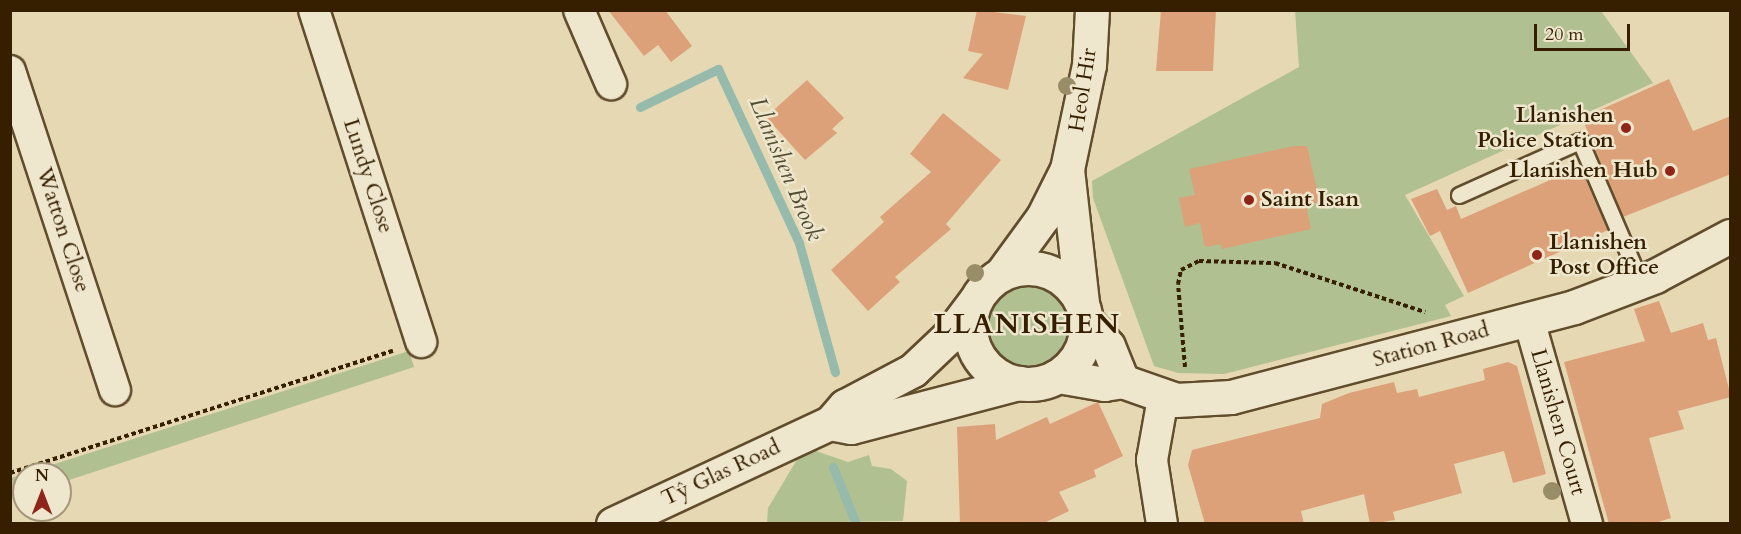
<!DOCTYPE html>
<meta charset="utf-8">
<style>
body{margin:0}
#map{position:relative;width:1741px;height:534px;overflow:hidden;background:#e5d8b2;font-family:Cardo,serif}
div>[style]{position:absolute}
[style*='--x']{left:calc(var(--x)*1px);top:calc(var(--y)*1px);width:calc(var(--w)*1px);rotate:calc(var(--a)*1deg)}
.green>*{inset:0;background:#b0c090}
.round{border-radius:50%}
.stream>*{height:9px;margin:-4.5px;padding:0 4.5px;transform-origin:4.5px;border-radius:4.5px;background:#96baab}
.building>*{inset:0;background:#dca179}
.path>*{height:4px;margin-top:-2px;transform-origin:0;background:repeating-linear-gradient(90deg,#351f00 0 4.5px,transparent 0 7.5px)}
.roads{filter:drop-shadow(2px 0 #614d2c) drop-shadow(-2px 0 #614d2c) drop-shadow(0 2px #614d2c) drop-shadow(0 -2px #614d2c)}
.lane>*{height:15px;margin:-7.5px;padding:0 7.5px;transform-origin:7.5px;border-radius:7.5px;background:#eee6cd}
.street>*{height:30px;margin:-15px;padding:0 15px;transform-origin:15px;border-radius:15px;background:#eee6cd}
.secondary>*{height:33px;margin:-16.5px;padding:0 16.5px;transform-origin:16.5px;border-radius:16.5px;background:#eee6cd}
.secondary>.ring{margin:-16.5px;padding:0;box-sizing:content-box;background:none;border:33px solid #eee6cd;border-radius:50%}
.trees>*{width:18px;height:18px;margin:-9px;border-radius:50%;background:#998d68}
.dots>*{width:16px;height:16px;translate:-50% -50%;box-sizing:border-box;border:3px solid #eee6cd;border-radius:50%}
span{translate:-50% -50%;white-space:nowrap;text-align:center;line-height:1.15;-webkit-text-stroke:5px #eee6cd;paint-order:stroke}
.street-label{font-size:22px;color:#351f00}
.poi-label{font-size:22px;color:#351f00;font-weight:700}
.right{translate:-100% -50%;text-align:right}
.left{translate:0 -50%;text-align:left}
.water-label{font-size:24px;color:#524e33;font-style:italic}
.district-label{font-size:28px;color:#351f00;font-weight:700;letter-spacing:1.5px}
.frame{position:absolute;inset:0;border:12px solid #351f00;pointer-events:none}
.north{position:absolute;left:12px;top:462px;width:60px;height:60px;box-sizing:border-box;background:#eee6cd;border:2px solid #a4967b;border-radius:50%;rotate:0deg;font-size:16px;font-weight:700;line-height:24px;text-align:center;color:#351f00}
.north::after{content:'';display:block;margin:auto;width:21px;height:27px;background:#8f2418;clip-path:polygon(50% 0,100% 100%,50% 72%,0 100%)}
.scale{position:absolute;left:1534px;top:24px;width:96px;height:27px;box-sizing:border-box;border:3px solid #351f00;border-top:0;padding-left:8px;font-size:18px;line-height:21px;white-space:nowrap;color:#351f00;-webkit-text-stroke:4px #eee6cd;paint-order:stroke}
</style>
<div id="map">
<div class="green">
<i style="clip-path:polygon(1295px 11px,1601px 11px,1653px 83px,1405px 195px,1464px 296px,1445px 305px,1451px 316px,1224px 374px,1178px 373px,1154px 366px,1093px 198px,1092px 181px,1299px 67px)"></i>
<i class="round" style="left:984px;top:280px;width:88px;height:88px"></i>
<i style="clip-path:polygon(409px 351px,414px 367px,60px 483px,60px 474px,24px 474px,24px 495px,11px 499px,11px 478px)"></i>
<i style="clip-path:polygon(813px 450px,848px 462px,869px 455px,872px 466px,891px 469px,907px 481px,903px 521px,767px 523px,768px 508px,798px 458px)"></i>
</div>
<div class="stream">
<i style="--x:640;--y:107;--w:87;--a:-26"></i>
<i style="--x:718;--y:69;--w:192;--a:65"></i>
<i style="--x:799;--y:243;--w:134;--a:74.4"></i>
<i style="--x:833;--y:467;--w:61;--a:68"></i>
</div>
<div class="building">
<i style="clip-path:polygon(608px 10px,665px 10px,692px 46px,671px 62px,658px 45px,644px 56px)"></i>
<i style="clip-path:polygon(977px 10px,1026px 16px,1008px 90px,963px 78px,983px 54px,968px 51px)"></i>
<i style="clip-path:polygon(1161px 10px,1216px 10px,1213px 71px,1156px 71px)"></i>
<i style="clip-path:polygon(1669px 79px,1693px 131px,1731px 116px,1731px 174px,1623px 217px,1582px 118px)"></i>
<i style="clip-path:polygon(807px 80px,844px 118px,832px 129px,837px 133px,805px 160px,766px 117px)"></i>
<i style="clip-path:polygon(943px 113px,1001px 160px,946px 224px,951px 229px,895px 277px,900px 282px,868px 311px,831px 270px,884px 222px,880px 217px,931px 172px,910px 154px)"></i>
<i style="clip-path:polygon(1294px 146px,1307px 146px,1320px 202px,1306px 205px,1311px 229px,1222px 249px,1221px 244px,1205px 247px,1200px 223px,1185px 227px,1179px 198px,1195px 195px,1189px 169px)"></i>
<i style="clip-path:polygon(1580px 167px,1608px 230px,1468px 293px,1440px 231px,1430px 236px,1411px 199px,1437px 189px,1447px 210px,1456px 206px,1461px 219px)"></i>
<i style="clip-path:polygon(1659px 301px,1671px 333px,1703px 323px,1708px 340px,1716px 338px,1731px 397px,1678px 411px,1684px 429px,1649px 438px,1671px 518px,1652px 524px,1609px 524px,1564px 362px,1645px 341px,1634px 309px)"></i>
<i style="clip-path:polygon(1508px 362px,1517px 366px,1546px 474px,1513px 483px,1504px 451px,1454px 464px,1462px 493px,1393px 512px,1395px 520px,1370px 524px,1364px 494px,1301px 511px,1304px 524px,1205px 524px,1188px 465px,1192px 450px,1320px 418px,1322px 404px,1349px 393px,1394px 382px,1397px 393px,1417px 389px,1419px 397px,1485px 380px,1483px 369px)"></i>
<i style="clip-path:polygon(1098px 402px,1123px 456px,1094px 470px,1096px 477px,1059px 492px,1069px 511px,1042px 524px,960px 524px,957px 427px,995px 424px,996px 440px,1047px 417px,1050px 424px)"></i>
</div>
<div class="path">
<i style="--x:1185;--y:367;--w:83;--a:-94.8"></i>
<i style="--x:1178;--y:284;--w:14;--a:-78"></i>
<i style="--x:1181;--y:270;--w:20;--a:-27"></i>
<i style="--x:1199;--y:261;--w:76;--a:1.5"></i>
<i style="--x:1275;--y:263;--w:158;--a:18.1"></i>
<i style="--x:10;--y:473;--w:402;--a:-17.7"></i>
</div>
<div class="roads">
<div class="lane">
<i style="--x:1459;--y:195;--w:133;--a:-24.1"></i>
<i style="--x:1580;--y:141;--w:155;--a:66.8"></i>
</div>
<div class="street">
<i style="--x:314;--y:10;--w:349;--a:72.1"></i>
<i style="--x:579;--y:10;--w:81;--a:66.6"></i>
<i style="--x:10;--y:71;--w:336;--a:71.8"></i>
<i style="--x:1529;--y:320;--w:212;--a:74.1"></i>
<i style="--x:1162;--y:524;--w:65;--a:-98.9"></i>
<i style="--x:1152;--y:460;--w:63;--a:-79.9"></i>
</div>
<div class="secondary">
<i style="--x:1067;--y:169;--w:134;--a:83.6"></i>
<i class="ring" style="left:970px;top:268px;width:83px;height:83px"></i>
<i style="--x:1002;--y:273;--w:69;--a:-53.8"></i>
<i style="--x:1043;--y:217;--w:54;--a:-63.4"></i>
<i style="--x:1067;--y:169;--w:106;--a:-78.1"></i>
<i style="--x:1089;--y:65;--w:55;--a:-86.9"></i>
<i style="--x:1087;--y:322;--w:32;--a:49"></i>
<i style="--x:1108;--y:346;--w:38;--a:68"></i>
<i style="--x:1058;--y:376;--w:47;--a:9.9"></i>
<i style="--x:1104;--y:384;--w:18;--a:-9"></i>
<i style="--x:1122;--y:381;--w:57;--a:19.4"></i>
<i style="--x:1176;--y:400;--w:55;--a:-3.1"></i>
<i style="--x:1231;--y:397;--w:355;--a:-14.7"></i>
<i style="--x:1574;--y:307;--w:87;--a:-20.9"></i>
<i style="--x:1655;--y:276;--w:85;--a:-28.1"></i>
<i style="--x:830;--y:423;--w:21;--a:11"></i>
<i style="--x:851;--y:427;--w:174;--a:-14.7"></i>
<i style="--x:613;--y:524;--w:239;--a:-25"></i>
<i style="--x:830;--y:423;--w:23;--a:-49"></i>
<i style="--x:845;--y:406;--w:77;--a:-27.9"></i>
<i style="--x:913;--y:370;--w:48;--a:-43.3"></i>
<i style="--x:948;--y:337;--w:45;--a:-53.1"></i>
</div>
</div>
<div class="trees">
<i style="left:1067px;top:86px"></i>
<i style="left:975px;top:273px"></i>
<i style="left:1552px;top:491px"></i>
</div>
<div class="dots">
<i style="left:1626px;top:128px;background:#8f2418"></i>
<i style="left:1670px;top:171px;background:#8f2418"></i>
<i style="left:1249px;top:200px;background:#8f2418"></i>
<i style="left:1537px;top:255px;background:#8f2418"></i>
</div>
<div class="street-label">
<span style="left:1083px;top:90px;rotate:-81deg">Heol Hir</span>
<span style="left:368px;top:176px;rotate:72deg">Lundy Close</span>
<span style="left:63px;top:230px;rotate:72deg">Watton Close</span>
<span style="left:1431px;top:345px;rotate:-15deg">Station Road</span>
<span style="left:1558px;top:422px;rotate:74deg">Llanishen Court</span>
<span style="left:721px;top:473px;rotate:-25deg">Tŷ Glas Road</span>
</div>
<div class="poi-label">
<span class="right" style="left:1614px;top:128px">Llanishen<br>Police Station</span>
<span class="right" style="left:1658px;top:171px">Llanishen Hub</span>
<span class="left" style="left:1261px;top:200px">Saint Isan</span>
<span class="left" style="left:1549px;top:255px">Llanishen<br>Post Office</span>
</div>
<div class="water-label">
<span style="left:786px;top:169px;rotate:67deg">Llanishen Brook</span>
</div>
<div class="district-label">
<span style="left:1027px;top:324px">LLANISHEN</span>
</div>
<div class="frame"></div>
<div class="north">N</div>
<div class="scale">20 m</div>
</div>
